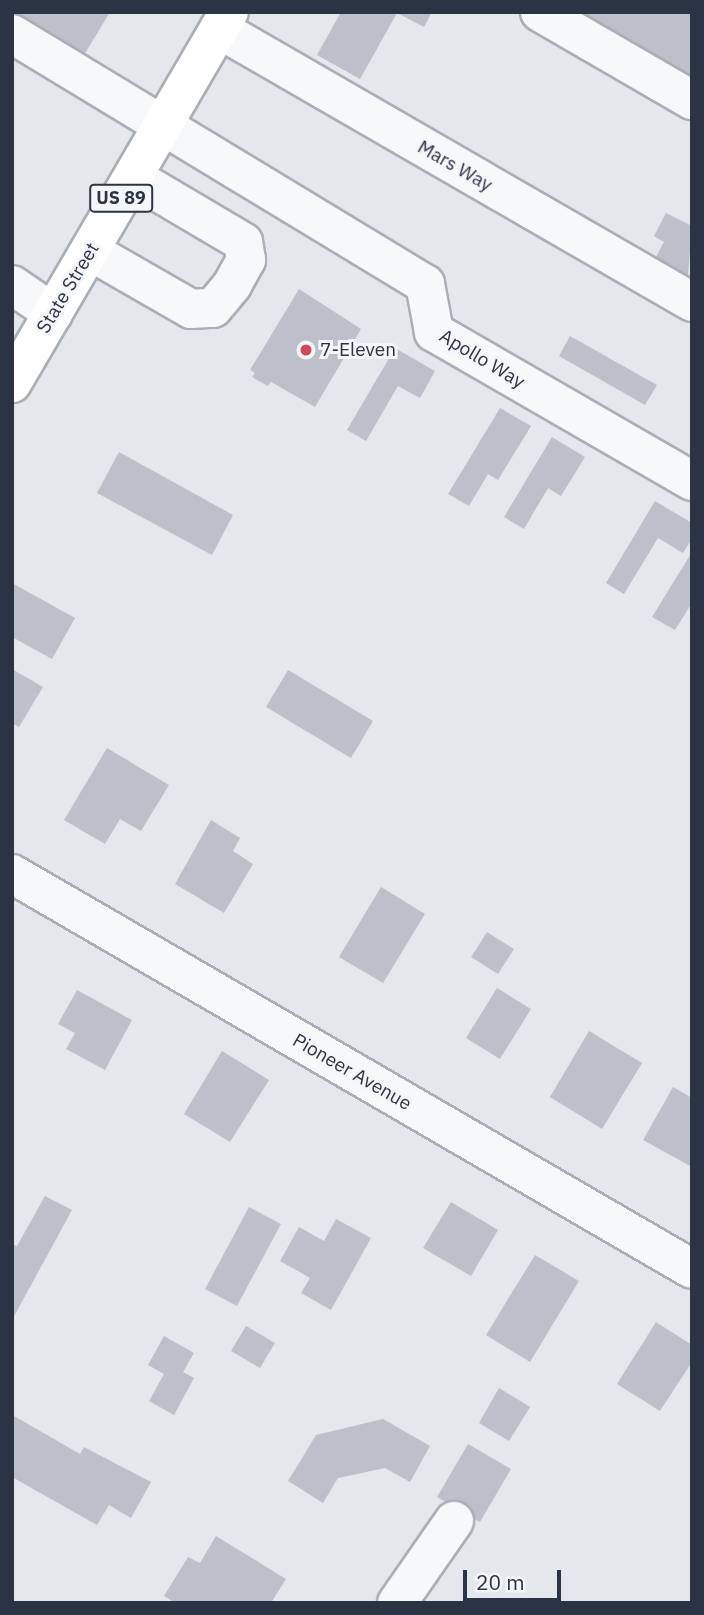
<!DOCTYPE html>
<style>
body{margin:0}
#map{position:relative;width:704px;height:1615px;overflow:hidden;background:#e4e7ec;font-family:"IBM Plex Sans",sans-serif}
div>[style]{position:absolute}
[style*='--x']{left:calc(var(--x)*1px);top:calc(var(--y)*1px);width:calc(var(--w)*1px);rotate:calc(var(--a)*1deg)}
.building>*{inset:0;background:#bbc0ca}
.roads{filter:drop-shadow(2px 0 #a9aeb7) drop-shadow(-2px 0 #a9aeb7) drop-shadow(0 2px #a9aeb7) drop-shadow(0 -2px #a9aeb7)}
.minor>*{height:38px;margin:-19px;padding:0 19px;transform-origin:19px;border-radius:19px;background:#f7f8fa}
.major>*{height:38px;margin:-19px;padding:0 19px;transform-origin:19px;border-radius:19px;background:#fff}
.dots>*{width:19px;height:19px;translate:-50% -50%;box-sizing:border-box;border:4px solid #f4f6f9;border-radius:50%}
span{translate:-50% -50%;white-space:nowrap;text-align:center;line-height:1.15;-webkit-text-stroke:6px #f4f6f9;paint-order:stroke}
.shield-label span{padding:2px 5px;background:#f4f6f9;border:2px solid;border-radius:5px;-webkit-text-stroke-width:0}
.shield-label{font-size:18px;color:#2b3445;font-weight:700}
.street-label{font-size:19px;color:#2b3445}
.poi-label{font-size:19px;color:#2b3445}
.left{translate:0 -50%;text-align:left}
.frame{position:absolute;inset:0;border:14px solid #2b3445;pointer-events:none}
.scale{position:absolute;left:463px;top:1570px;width:98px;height:32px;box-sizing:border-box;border:4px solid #2b3445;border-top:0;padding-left:9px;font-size:21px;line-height:24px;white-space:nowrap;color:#2b3445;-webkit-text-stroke:5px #f4f6f9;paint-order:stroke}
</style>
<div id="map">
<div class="building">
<i style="clip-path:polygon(15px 12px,110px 12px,84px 55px)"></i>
<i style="clip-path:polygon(341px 12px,432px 12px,424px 27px,397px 13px,360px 79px,317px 55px)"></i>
<i style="clip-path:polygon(554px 12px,692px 12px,692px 92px)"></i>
<i style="clip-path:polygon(666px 213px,692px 226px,688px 276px,655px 259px,664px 242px,654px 236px)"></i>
<i style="clip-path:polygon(299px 289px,361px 329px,315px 407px,271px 382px,268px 386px,252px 377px,255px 373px,250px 370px)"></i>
<i style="clip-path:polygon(570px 336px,657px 385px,645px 405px,559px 356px)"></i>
<i style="clip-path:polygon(395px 348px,435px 371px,420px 398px,398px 386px,366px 441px,347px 430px)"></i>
<i style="clip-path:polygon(500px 408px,531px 426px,498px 480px,488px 474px,469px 506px,448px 494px)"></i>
<i style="clip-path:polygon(552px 437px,585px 457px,561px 496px,548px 488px,524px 529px,504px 517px)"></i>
<i style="clip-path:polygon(119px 452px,233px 515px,212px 555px,97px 493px)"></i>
<i style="clip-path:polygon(655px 501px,692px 523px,692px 539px,683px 553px,658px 538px,624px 594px,606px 583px)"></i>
<i style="clip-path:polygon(692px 552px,692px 603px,675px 630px,652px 617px)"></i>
<i style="clip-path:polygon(12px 583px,75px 618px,52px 659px,12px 637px)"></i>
<i style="clip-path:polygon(12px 669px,43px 687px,19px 727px,12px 723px)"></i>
<i style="clip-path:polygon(288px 670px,373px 721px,351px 758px,266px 707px)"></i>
<i style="clip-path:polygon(107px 748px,169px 785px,141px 831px,120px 819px,105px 844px,64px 820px)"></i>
<i style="clip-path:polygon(211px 820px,240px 838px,233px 851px,253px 864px,224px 913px,175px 884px)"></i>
<i style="clip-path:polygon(381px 887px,425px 914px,383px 983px,339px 957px)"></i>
<i style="clip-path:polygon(487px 932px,514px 949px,498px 974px,471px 957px)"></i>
<i style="clip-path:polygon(497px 988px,531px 1009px,500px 1059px,466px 1038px)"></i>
<i style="clip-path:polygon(77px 990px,132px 1020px,105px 1070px,66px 1049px,75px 1033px,58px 1024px)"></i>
<i style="clip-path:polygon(589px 1031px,642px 1063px,602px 1129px,550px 1097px)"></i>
<i style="clip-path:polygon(222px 1051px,269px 1080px,230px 1142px,184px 1114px)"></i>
<i style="clip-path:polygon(673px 1087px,692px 1098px,692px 1167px,643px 1140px)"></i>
<i style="clip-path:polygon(45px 1196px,72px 1210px,12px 1320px,12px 1244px,17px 1246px)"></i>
<i style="clip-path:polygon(451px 1202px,498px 1230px,471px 1276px,423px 1248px)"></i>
<i style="clip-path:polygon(249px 1207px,281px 1224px,237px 1306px,205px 1289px)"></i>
<i style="clip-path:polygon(336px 1219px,371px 1238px,331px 1310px,301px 1293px,310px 1278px,280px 1261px,299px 1227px,324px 1241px)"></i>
<i style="clip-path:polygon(535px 1255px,579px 1281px,530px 1362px,486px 1335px)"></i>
<i style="clip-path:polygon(656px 1322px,692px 1345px,692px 1362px,660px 1411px,617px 1384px)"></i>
<i style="clip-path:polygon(246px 1326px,275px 1343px,260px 1368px,231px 1351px)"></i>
<i style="clip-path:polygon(164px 1336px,194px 1353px,183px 1372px,194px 1378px,174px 1415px,149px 1401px,164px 1374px,148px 1365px)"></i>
<i style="clip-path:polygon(499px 1388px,530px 1407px,509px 1441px,479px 1423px)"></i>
<i style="clip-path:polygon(14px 1416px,80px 1454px,84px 1447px,151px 1482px,131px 1518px,109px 1505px,97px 1525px,12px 1477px)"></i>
<i style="clip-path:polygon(383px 1419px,430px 1446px,410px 1482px,385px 1468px,338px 1478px,323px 1503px,288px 1481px,316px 1435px)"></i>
<i style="clip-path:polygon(468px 1444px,511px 1469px,480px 1522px,437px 1497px)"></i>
<i style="clip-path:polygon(216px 1536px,286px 1579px,271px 1603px,175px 1603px,164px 1596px,188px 1557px,200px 1563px)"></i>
</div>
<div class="roads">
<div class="minor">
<i style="--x:540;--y:12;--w:176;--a:30.1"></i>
<i style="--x:219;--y:29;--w:546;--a:29.99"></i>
<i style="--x:12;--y:34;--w:483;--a:31.2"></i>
<i style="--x:425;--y:284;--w:49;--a:79.4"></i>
<i style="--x:434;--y:332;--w:298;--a:30"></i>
<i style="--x:90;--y:251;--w:116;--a:29.9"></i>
<i style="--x:191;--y:309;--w:22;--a:-3"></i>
<i style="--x:213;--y:308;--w:30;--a:-50"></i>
<i style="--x:232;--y:285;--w:29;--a:-61"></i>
<i style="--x:246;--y:260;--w:18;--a:-99"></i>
<i style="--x:243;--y:242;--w:128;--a:-149.4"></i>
<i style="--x:12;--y:285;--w:50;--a:34.3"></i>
<i style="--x:12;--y:874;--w:786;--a:30.15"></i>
<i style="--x:397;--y:1603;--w:100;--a:-55.2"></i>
</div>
<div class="major">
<i style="--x:12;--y:383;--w:430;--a:-59.7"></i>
</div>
</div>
<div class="dots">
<i style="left:306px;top:350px;background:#d1495b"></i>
</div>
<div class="shield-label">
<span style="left:121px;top:198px">US 89</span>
</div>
<div class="street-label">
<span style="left:455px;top:166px;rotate:30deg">Mars Way</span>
<span style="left:68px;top:288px;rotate:-59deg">State Street</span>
<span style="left:482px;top:359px;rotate:31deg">Apollo Way</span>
<span style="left:352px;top:1072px;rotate:30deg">Pioneer Avenue</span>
</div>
<div class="poi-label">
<span class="left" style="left:320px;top:350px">7-Eleven</span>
</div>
<div class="frame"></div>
<div class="scale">20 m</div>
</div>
